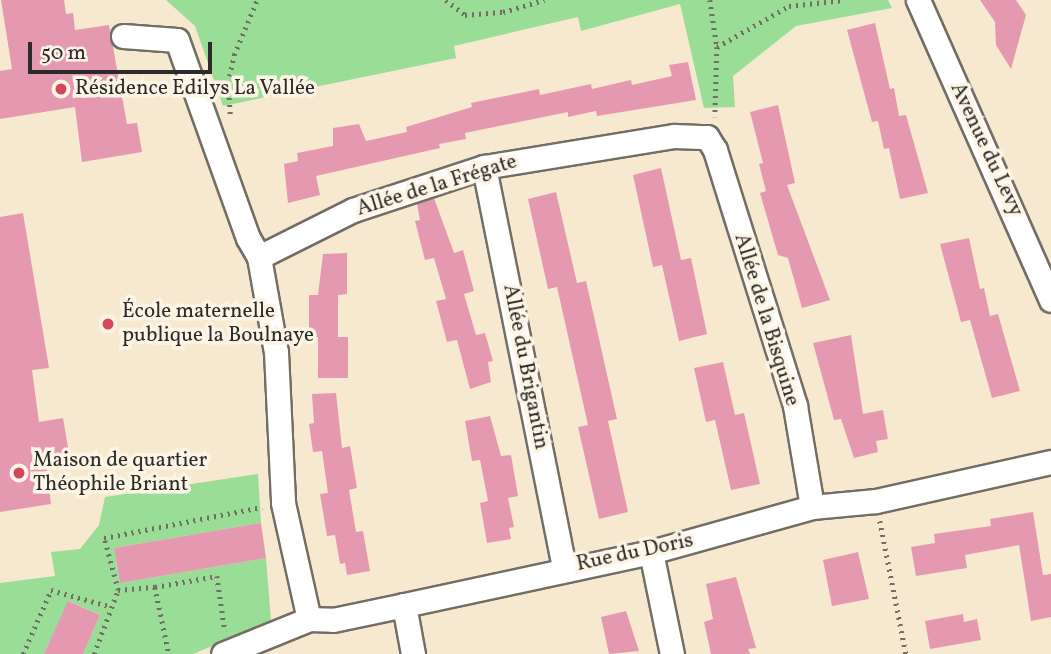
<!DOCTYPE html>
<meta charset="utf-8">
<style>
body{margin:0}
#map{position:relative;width:1051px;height:654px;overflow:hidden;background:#f7e8d0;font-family:Vollkorn,serif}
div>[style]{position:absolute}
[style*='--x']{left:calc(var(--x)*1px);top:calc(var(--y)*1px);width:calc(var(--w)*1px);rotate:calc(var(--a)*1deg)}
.green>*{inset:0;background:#99dd96}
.building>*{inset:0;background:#e499b1}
.path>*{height:4.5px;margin-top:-2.25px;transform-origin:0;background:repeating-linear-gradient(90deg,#726d65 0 2px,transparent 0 7px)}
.roads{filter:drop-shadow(2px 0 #726d65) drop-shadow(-2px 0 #726d65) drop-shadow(0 2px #726d65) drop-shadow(0 -2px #726d65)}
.minor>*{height:23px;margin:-11.5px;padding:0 11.5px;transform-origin:11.5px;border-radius:11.5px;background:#fff}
.dots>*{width:19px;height:19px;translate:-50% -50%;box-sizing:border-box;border:4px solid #fcf5e5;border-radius:50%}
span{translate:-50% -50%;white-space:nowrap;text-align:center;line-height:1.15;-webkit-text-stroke:7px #fcf5e5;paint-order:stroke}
.poi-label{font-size:21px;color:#2b2b2b}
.left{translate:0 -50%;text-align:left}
.street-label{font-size:21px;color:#2b2b2b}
.scale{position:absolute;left:28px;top:42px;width:184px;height:32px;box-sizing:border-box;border:4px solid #2b2b2b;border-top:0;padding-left:9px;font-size:21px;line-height:24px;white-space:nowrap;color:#2b2b2b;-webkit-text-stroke:5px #fcf5e5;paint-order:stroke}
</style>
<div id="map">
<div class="green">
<i style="clip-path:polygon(166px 0,888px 0,892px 8px,796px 26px,733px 76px,735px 107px,704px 108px,680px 4px,581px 31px,578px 17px,454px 46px,456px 58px,223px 106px,195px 26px)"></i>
<i style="clip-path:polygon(258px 474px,261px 523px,114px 548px,120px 583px,266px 558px,271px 621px,193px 654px,83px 654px,100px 615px,69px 601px,44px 654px,0 654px,0 583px,55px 576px,51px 552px,80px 549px,99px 525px,105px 497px)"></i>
</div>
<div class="building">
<i style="clip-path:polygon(1px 0,64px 0,66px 14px,73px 13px,75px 30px,109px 25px,127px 124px,137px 123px,142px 152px,82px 162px,75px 107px,0 119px,0 71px,12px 69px)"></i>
<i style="clip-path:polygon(980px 0,1016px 0,1026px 15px,1011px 69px,996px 45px,995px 22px)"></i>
<i style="clip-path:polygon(875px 23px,890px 89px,894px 88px,899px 116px,906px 115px,928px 193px,900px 199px,889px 148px,884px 149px,878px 121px,872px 122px,847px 30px)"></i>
<i style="clip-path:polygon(688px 62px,696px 100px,597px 116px,596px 111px,568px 117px,568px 112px,465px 133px,466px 139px,439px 144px,440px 148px,316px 176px,320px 195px,288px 203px,284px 164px,298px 161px,297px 153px,333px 146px,333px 128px,359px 124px,366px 141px,407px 132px,406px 127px,472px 107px,471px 103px,539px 89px,540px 95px,591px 84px,592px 89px,631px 80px,632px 85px,672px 76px,669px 65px)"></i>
<i style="clip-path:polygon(778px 105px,795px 183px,787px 185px,830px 300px,802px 308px,788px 258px,778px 255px,760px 193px,766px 191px,759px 164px,763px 163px,750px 112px)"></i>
<i style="clip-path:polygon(661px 168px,681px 260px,691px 258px,707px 334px,679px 341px,662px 265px,653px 267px,633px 175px)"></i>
<i style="clip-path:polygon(556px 192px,577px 283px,586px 281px,617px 419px,608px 421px,628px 512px,599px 519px,578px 427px,588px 425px,557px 287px,548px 289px,528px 199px)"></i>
<i style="clip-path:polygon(434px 198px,454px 253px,463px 250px,474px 291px,464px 294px,476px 335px,485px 333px,493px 361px,488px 362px,491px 382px,470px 389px,457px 340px,447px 342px,436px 301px,446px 299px,434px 258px,425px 260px,415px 221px,420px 220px,417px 204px)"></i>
<i style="clip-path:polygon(23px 213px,49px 368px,32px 370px,39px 422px,63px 418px,70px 459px,46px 463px,51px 504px,0 512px,0 217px)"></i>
<i style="clip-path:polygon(969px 238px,980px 289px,984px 288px,990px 316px,998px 314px,1020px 391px,992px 398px,970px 320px,961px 322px,940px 244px)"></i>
<i style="clip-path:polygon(347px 253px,347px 294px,338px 295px,338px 337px,348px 337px,348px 378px,318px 378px,318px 337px,309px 337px,309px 295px,318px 295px,323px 254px)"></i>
<i style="clip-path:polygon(851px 335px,863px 414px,883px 410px,888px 439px,876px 441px,878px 452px,854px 458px,841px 419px,834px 420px,813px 343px)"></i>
<i style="clip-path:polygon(723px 362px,735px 415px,744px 413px,760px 484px,731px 490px,715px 420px,706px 422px,694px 368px)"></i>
<i style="clip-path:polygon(336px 393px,342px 448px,350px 446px,357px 488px,349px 490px,356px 532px,363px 531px,370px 571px,347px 575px,345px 563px,340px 564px,335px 535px,327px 536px,320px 494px,328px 493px,322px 451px,313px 452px,309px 424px,314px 423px,312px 394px)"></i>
<i style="clip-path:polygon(490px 416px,501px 456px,511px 455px,518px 496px,508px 498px,514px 527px,509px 528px,511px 539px,487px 543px,480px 503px,488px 501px,480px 460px,472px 461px,465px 421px)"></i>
<i style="clip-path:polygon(1033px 512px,1043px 575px,1051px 574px,1051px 617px,1031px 621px,1019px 545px,965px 555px,967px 568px,916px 576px,911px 547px,935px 543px,934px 534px,991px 526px,990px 519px)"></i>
<i style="clip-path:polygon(261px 523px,266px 558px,120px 583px,114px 548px)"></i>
<i style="clip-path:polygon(858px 552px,869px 599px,832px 606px,823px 560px)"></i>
<i style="clip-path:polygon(736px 577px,756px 648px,748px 649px,750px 654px,711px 654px,704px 622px,713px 619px,706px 584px)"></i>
<i style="clip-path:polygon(68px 601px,100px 615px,83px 654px,44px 654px)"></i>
<i style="clip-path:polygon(626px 611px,639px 651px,609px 654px,601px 617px)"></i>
<i style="clip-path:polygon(963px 614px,964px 622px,977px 619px,981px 640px,930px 649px,925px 621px)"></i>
</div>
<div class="path">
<i style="--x:446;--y:0;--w:24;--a:38"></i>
<i style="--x:465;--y:15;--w:38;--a:-5"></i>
<i style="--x:503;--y:12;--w:43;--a:-16.3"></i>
<i style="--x:710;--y:0;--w:48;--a:81.5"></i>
<i style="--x:717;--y:47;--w:70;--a:91.6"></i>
<i style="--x:717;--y:47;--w:83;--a:-29.7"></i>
<i style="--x:789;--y:6;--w:55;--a:-6.2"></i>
<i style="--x:230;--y:114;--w:31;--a:-94"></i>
<i style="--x:228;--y:83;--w:29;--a:-78"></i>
<i style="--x:234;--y:55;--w:60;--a:-67.3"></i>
<i style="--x:880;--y:521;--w:136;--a:78.9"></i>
<i style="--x:155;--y:587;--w:63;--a:-10.1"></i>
<i style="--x:217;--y:576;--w:56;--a:81.7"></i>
<i style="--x:118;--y:590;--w:37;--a:-5"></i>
<i style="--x:155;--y:587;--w:68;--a:78.2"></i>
<i style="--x:23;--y:654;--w:70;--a:-66.4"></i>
<i style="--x:51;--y:590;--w:63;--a:15.6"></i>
<i style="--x:94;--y:654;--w:68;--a:-69.4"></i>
<i style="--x:118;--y:590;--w:54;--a:-105.1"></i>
<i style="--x:104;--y:538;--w:161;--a:-11.1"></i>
</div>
<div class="roads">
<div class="minor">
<i style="--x:918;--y:0;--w:328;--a:66.1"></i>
<i style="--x:123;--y:36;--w:54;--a:4.2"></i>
<i style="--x:177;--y:40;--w:210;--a:70.3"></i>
<i style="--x:248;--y:238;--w:22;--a:60"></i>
<i style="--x:259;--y:257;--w:97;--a:79.9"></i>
<i style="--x:276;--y:352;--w:151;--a:87.3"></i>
<i style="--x:283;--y:503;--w:119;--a:77.4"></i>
<i style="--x:484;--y:167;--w:409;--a:78.7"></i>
<i style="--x:259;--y:257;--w:105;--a:-26.6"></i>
<i style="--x:353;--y:210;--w:138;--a:-18.2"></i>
<i style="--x:484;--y:167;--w:193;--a:-9.3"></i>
<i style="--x:674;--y:136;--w:33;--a:2"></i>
<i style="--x:707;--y:137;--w:15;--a:58"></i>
<i style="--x:715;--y:150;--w:268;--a:72.6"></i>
<i style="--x:795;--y:406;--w:102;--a:80.4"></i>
<i style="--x:651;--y:552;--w:104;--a:78.4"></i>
<i style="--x:404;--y:605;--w:50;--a:79.6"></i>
<i style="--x:223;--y:654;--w:93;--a:-22.1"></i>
<i style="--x:309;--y:619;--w:24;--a:2"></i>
<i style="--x:333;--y:620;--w:73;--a:-11.9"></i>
<i style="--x:404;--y:605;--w:253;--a:-12.1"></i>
<i style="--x:651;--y:552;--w:167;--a:-15.6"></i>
<i style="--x:812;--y:507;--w:64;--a:-5.4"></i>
<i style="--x:876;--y:501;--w:179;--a:-12.6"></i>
</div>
</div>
<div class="dots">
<i style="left:61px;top:89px;background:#d1495b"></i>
<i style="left:108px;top:324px;background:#d1495b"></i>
<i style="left:19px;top:473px;background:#d1495b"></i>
</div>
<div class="poi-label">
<span class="left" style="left:75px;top:89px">Résidence Edilys La Vallée</span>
<span class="left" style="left:122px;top:324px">École maternelle<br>publique la Boulnaye</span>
<span class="left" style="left:33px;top:473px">Maison de quartier<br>Théophile Briant</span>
</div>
<div class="street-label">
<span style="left:986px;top:150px;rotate:65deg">Avenue du Levy</span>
<span style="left:437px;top:186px;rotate:-17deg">Allée de la Frégate</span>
<span style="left:766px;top:320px;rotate:73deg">Allée de la Bisquine</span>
<span style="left:525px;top:367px;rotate:79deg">Allée du Brigantin</span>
<span style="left:635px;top:553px;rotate:-12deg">Rue du Doris</span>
</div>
<div class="scale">50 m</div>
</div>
